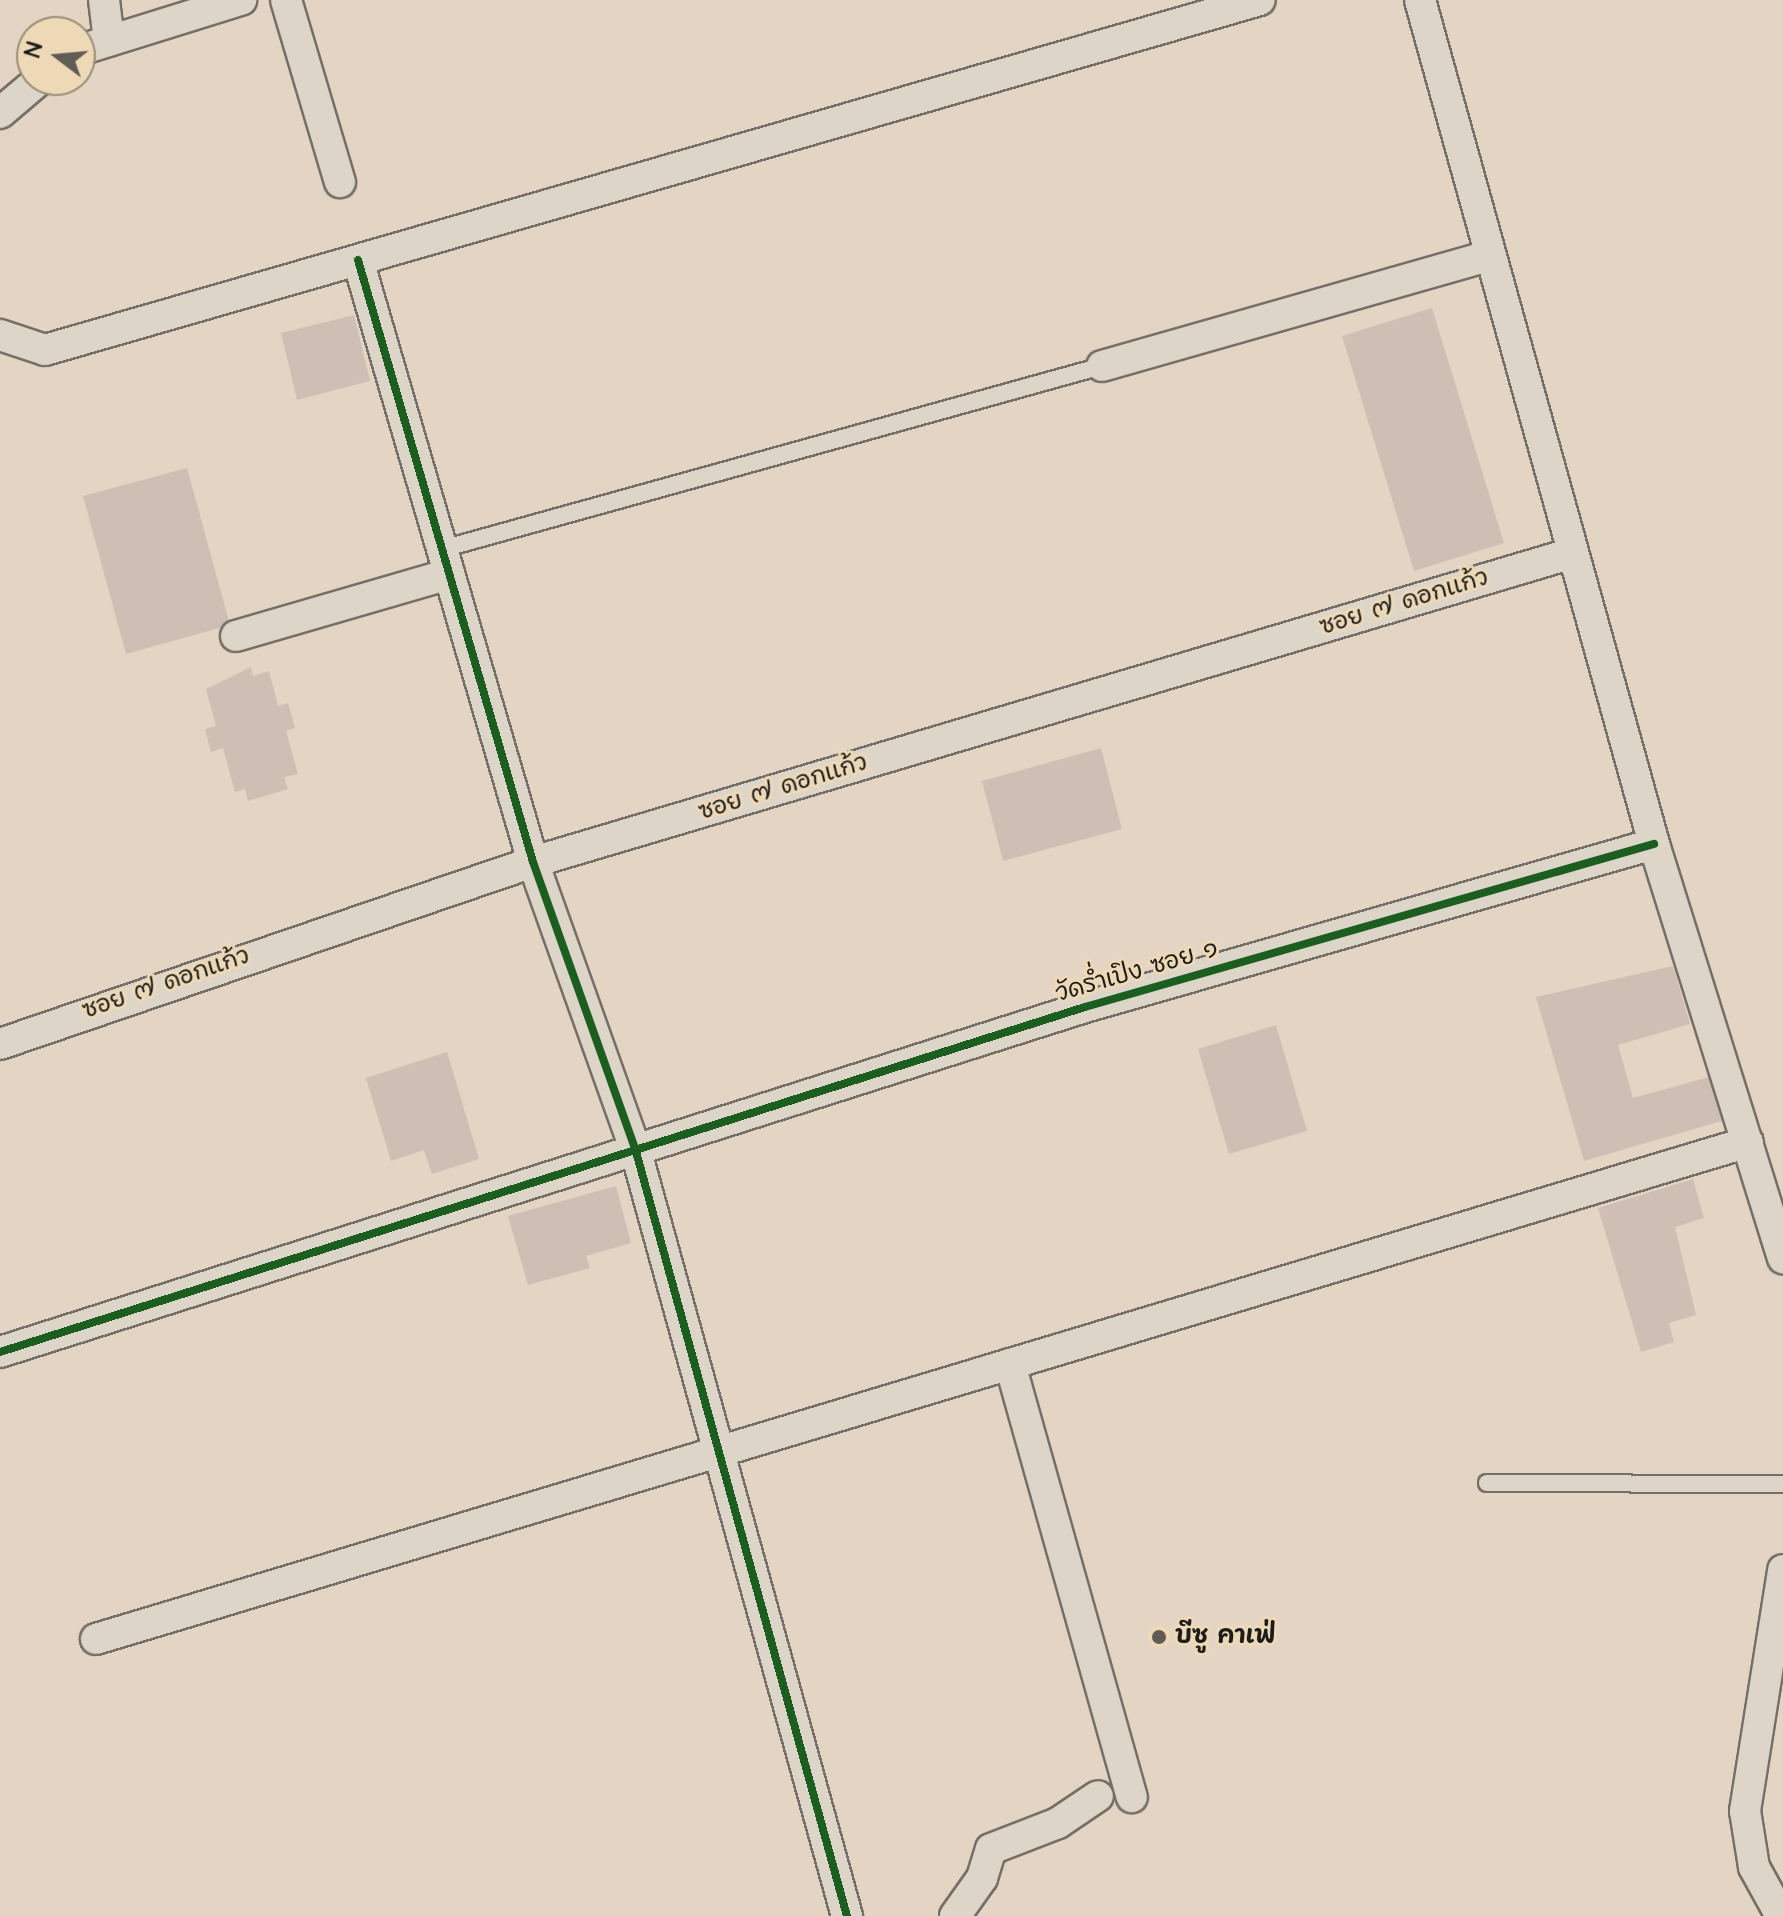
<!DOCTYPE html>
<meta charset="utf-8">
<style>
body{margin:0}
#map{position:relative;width:1783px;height:1916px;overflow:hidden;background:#e4d4c3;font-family:"Architects Daughter","Playpen Sans Thai",sans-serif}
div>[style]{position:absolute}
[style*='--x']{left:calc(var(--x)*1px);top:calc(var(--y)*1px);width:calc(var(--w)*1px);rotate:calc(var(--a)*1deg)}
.building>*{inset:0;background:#cfbeb4}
.roads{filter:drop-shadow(2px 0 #766f67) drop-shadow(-2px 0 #766f67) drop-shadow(0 2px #766f67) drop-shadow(0 -2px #766f67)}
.service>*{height:16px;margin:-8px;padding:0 8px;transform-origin:8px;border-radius:8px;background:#ddd5c8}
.minor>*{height:30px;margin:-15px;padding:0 15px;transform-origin:15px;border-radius:15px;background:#ddd5c8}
.cycleway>*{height:8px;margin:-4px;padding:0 4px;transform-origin:4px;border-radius:4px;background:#1b5e20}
.dots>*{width:22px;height:22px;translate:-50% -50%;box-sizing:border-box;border:4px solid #eed9b7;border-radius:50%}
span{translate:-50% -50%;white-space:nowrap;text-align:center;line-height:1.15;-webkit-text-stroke:6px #eed9b7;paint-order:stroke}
.street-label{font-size:24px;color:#1c1c1c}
.poi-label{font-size:24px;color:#1c1c1c;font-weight:700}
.left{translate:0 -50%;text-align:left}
.north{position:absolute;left:16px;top:16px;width:80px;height:80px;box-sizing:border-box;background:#eed9b7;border:2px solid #9a8d79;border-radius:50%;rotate:286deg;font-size:22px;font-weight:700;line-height:32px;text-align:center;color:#1c1c1c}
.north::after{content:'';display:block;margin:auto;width:28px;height:36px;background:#625c56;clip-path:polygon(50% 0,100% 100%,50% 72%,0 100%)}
</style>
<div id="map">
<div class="building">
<i style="clip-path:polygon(1432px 308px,1504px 543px,1414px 571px,1342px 336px)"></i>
<i style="clip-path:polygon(354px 315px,370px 381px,297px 400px,281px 333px)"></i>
<i style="clip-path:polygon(187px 468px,230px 625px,126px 654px,83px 496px)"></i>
<i style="clip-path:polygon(251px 667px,253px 676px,269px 671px,278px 706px,288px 703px,295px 728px,286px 731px,298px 774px,284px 777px,288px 789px,248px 801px,245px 789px,235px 792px,223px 748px,211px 752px,205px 729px,216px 726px,206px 689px)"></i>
<i style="clip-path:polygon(1101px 748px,1122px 829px,1003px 861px,982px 781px)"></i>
<i style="clip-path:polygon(1673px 966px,1690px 1024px,1618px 1045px,1633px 1098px,1713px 1076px,1725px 1120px,1584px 1161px,1536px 997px)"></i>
<i style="clip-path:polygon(1276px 1025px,1307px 1131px,1229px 1154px,1198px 1049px)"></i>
<i style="clip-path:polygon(447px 1052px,479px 1159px,432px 1174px,424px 1150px,391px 1161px,366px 1078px)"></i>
<i style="clip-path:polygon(1693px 1179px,1704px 1218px,1675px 1227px,1696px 1315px,1669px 1323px,1674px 1342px,1641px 1352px,1598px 1208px)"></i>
<i style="clip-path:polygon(616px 1186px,631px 1243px,586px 1256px,590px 1268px,528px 1285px,508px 1216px)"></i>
</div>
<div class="roads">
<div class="service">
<i style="--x:442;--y:549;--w:685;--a:-15.5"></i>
<i style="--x:1487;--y:1483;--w:296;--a:0.2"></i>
</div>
<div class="minor">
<i style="--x:104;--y:0;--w:41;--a:83"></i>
<i style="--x:286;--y:0;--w:190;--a:73.5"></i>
<i style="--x:1420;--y:0;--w:876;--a:74.5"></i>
<i style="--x:1654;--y:844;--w:434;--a:72.7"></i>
<i style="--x:80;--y:50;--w:169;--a:-17.3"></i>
<i style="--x:0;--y:113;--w:51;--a:-40.2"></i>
<i style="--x:358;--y:260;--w:627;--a:73.79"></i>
<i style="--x:533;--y:862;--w:304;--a:70.4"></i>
<i style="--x:635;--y:1148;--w:797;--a:74.57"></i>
<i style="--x:0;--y:335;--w:47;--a:18.4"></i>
<i style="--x:45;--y:350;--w:1264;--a:-16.07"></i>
<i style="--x:1102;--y:366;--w:400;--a:-15.9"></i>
<i style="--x:236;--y:636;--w:222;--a:-16.2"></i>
<i style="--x:0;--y:1044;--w:563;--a:-18.85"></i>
<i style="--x:533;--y:862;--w:1085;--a:-16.55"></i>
<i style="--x:0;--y:1352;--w:1139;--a:-17.64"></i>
<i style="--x:1085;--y:1007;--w:592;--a:-15.99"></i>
<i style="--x:1010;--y:1364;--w:450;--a:74.3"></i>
<i style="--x:96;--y:1639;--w:1725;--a:-16.74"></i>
<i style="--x:955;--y:1916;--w:47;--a:-54.6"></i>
<i style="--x:982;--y:1878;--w:30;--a:-73"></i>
<i style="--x:991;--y:1849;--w:72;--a:-21.2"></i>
<i style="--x:1058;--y:1823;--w:48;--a:-34"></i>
<i style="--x:1781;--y:1916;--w:56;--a:-118.9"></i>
<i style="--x:1754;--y:1867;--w:57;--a:-99.1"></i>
<i style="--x:1745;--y:1811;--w:244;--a:-81"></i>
</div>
</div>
<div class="cycleway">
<i style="--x:358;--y:260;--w:627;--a:73.79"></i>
<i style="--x:533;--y:862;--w:304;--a:70.4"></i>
<i style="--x:635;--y:1148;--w:797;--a:74.57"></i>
<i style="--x:0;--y:1352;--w:1139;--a:-17.64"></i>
<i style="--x:1085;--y:1007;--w:592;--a:-15.99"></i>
</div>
<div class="dots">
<i style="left:1159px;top:1637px;background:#625c56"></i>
</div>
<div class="street-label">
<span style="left:1404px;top:603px;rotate:-17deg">ซอย ๗ ดอกแก้ว</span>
<span style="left:783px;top:788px;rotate:-17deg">ซอย ๗ ดอกแก้ว</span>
<span style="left:1137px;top:972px;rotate:-16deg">วัดร่ำเปิง ซอย ๑</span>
<span style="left:166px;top:984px;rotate:-19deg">ซอย ๗ ดอกแก้ว</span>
</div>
<div class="poi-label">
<span class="left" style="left:1175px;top:1637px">บีซู คาเฟ่</span>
</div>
<div class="north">N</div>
</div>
